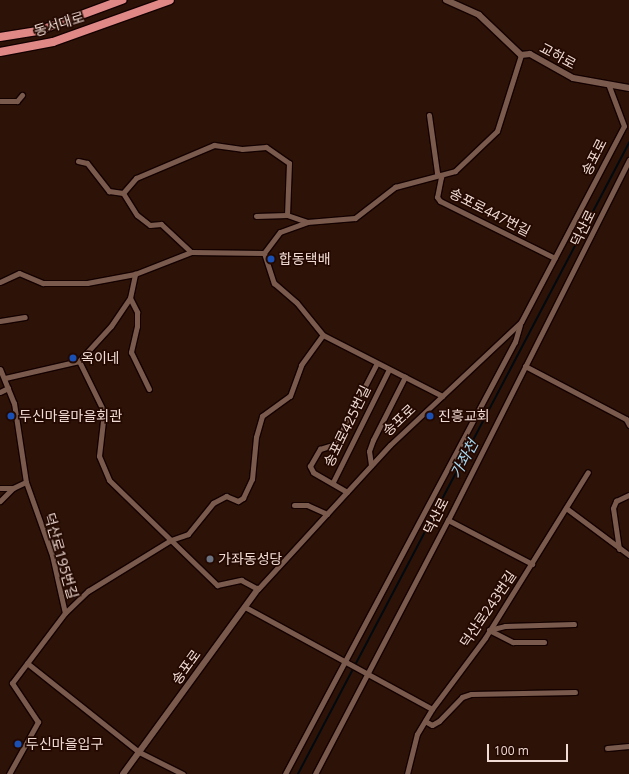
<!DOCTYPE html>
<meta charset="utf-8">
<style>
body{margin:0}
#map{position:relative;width:629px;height:774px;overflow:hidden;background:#2d1307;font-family:"Open Sans","Noto Sans KR",sans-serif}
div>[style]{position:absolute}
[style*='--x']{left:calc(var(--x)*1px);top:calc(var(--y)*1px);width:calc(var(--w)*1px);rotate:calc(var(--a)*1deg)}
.stream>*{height:1.5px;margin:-0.75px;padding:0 0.75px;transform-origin:0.75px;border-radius:0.75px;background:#000a10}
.roads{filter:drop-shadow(1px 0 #140100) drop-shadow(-1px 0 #140100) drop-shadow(0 1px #140100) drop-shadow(0 -1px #140100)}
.minor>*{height:5px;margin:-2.5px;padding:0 2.5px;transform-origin:2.5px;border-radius:2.5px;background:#7a5a4c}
.tertiary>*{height:6px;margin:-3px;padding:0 3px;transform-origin:3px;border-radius:3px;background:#7a5a4c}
.trunk>*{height:8px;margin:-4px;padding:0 4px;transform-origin:4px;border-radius:4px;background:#e08886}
.dots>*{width:11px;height:11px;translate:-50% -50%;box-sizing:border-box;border:2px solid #230901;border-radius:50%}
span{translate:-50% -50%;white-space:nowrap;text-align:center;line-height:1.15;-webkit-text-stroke:3.5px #230901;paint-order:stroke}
.street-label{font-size:14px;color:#f0dcd4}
.poi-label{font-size:14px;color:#f0dcd4}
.left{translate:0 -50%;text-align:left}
.water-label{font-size:15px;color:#a7dbf4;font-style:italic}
.scale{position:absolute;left:487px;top:744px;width:81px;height:18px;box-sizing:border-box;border:2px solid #f0dcd4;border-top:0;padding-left:5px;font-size:12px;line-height:14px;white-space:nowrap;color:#f0dcd4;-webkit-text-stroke:3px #230901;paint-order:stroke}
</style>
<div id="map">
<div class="stream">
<i style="--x:298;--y:774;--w:713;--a:-62.32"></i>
</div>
<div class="roads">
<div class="minor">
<i style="--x:0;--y:101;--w:17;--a:0"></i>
<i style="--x:17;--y:101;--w:8;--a:-50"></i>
<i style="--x:429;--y:115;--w:59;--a:82.1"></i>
<i style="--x:437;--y:173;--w:6;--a:45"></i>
<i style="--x:441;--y:177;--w:20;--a:101"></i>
<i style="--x:437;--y:197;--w:5;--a:53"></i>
<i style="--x:440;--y:201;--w:128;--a:26.4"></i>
<i style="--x:78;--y:161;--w:9;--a:13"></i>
<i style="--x:87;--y:163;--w:36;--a:52"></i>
<i style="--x:109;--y:191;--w:14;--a:8"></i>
<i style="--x:123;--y:193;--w:26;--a:58"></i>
<i style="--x:137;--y:215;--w:16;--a:38"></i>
<i style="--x:150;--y:225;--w:11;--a:-5"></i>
<i style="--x:161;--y:224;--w:41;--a:43"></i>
<i style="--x:123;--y:193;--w:20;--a:-49"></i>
<i style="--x:136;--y:178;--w:85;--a:-22.9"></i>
<i style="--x:214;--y:145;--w:28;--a:8"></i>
<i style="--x:242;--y:149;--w:24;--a:-5"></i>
<i style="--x:266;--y:147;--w:28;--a:35"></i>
<i style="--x:289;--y:163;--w:52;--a:92.2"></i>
<i style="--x:256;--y:216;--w:31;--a:-2"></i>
<i style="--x:287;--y:215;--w:21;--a:19"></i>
<i style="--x:264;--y:253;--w:26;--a:-53"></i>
<i style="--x:280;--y:232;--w:29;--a:-20"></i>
<i style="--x:307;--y:222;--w:48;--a:-4.8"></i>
<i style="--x:355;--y:218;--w:51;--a:-37.8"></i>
<i style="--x:395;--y:187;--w:62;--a:-14.9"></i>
<i style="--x:455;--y:171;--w:58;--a:-43.6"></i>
<i style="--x:497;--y:131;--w:80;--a:-72.5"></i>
<i style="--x:264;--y:253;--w:32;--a:72"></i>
<i style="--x:274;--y:283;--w:30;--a:41"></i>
<i style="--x:297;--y:303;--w:41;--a:50.9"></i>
<i style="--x:323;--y:335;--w:134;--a:27.1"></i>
<i style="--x:0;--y:282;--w:21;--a:-25"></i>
<i style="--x:19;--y:273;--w:26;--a:23"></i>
<i style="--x:43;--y:283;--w:44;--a:0"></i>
<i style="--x:87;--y:283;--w:49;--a:-10.6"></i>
<i style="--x:135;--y:274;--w:60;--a:-21.4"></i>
<i style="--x:191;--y:252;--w:73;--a:0.8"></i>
<i style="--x:130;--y:298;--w:16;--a:63"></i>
<i style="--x:137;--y:312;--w:14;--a:90"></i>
<i style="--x:137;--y:326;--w:27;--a:103"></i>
<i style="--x:131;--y:352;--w:41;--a:64.1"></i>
<i style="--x:0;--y:321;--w:25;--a:-9"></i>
<i style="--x:79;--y:361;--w:57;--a:63.9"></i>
<i style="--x:104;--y:412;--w:44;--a:96.5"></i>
<i style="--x:99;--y:456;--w:26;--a:67"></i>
<i style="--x:109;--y:480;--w:151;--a:44.2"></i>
<i style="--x:217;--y:585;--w:25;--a:-12"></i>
<i style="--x:241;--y:580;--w:19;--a:28"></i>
<i style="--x:258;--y:589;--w:195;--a:-47.5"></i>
<i style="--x:390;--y:445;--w:180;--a:-43.2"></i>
<i style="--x:521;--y:322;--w:221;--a:-62.3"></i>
<i style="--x:624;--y:126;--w:43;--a:-110.6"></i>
<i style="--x:525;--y:366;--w:114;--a:27.7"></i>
<i style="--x:626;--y:419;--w:7;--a:63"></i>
<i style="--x:0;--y:369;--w:37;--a:68"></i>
<i style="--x:14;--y:403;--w:80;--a:81.4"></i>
<i style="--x:26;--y:482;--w:77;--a:70.4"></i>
<i style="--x:52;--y:555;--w:59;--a:77.4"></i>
<i style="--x:5;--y:378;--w:76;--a:-12.9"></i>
<i style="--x:79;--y:361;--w:47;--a:-47.6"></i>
<i style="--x:111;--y:326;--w:34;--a:-56"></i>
<i style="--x:130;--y:298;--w:25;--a:-78"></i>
<i style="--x:0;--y:392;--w:9;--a:-27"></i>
<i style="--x:371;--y:465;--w:14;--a:-98"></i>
<i style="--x:369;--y:451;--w:12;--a:-70"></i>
<i style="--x:373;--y:440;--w:71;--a:-63.1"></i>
<i style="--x:333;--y:482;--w:126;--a:-63.6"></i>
<i style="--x:0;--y:488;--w:13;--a:0"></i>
<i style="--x:13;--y:488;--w:14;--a:-25"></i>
<i style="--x:347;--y:492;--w:39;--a:-150"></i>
<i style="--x:313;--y:472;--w:7;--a:-117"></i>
<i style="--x:310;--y:466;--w:20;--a:-60"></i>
<i style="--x:320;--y:449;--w:16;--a:-18"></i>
<i style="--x:335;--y:444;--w:91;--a:-62.6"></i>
<i style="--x:0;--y:501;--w:18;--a:-45"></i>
<i style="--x:294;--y:505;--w:13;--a:0"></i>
<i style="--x:307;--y:505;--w:22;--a:24"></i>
<i style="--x:566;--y:508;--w:79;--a:36.7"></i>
<i style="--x:448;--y:520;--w:95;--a:27.6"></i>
<i style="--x:619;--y:549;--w:41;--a:-98.3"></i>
<i style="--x:613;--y:508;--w:8;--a:-67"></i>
<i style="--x:616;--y:501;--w:14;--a:-25"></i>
<i style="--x:245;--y:607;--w:213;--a:28.6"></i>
<i style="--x:489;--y:630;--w:16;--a:-14"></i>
<i style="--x:505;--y:626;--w:69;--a:-1.7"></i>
<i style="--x:489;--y:630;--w:27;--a:27"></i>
<i style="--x:513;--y:642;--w:31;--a:0"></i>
<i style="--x:27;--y:663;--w:143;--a:38.5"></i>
<i style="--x:139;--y:752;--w:49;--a:26.6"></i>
<i style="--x:425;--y:721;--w:8;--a:30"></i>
<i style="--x:432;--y:725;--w:8;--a:-30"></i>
<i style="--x:439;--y:721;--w:33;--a:-46"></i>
<i style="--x:462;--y:697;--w:9;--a:-18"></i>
<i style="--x:471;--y:694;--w:104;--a:-1.1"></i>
<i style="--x:607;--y:748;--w:22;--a:-5"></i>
<i style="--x:9;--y:774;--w:60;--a:-60.9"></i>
<i style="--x:38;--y:722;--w:47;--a:-123.7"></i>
<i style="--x:12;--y:683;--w:88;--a:-52.9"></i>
<i style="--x:65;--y:613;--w:32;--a:-44"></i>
<i style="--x:88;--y:591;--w:97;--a:-31.6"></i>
<i style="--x:171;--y:540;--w:18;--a:-19"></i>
<i style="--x:188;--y:534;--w:40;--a:-51"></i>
<i style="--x:213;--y:503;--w:15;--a:-28"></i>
<i style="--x:226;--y:496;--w:13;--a:23"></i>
<i style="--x:238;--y:501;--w:6;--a:-31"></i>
<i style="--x:243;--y:498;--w:21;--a:-65"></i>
<i style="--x:252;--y:479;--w:42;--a:-84.6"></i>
<i style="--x:256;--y:437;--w:22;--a:-74"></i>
<i style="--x:262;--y:416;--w:34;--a:-36"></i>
<i style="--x:290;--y:396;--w:33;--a:-70"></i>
<i style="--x:301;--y:365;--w:37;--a:-54"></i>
<i style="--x:285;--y:774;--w:489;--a:-62"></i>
<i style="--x:515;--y:342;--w:18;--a:-74"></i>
<i style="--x:315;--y:774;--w:287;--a:-62.4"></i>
<i style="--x:448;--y:520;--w:403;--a:-63.3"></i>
<i style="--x:407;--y:774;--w:41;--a:-76"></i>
<i style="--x:417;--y:734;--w:29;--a:-59"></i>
<i style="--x:432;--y:709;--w:89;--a:-53.3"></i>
<i style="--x:485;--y:638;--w:195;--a:-58.2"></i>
</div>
<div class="tertiary">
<i style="--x:446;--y:0;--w:36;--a:24"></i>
<i style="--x:479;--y:15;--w:58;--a:43.6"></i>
<i style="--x:521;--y:55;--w:9;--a:-6"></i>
<i style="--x:530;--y:54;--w:49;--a:29.2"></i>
<i style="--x:573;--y:78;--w:57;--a:10.1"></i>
<i style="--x:123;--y:774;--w:229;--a:-53.9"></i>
</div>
<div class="trunk">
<i style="--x:0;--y:37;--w:38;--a:-9"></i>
<i style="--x:38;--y:31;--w:90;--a:-20.3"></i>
<i style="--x:0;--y:52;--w:54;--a:-10.7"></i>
<i style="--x:53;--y:42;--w:124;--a:-19.7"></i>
</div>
</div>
<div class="dots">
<i style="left:271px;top:259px;background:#1a4fb4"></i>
<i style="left:73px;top:358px;background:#1a4fb4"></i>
<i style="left:11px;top:416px;background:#1a4fb4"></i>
<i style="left:430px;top:416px;background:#1a4fb4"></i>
<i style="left:210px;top:559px;background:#6b7280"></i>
<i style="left:18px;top:744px;background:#1a4fb4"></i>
</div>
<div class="street-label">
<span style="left:59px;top:24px;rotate:-17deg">동서대로</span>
<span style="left:558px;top:56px;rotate:28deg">교하로</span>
<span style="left:594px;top:157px;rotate:-63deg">송포로</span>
<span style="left:490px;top:212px;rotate:27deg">송포로447번길</span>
<span style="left:583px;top:228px;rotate:-64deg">덕산로</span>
<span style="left:399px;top:420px;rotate:-43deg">송포로</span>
<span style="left:347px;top:426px;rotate:-64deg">송포로425번길</span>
<span style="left:436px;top:516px;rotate:-63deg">덕산로</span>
<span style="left:61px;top:556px;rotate:74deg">덕산로195번길</span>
<span style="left:488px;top:609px;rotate:-56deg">덕산로243번길</span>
<span style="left:186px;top:667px;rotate:-54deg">송포로</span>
</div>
<div class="poi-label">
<span class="left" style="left:279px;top:259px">합동택배</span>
<span class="left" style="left:81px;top:358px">옥이네</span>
<span class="left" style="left:19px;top:416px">두신마을마을회관</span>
<span class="left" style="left:438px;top:416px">진흥교회</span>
<span class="left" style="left:218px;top:559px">가좌동성당</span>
<span class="left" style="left:26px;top:744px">두신마을입구</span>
</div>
<div class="water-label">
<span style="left:464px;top:459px;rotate:-62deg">가좌천</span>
</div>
<div class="scale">100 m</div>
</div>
